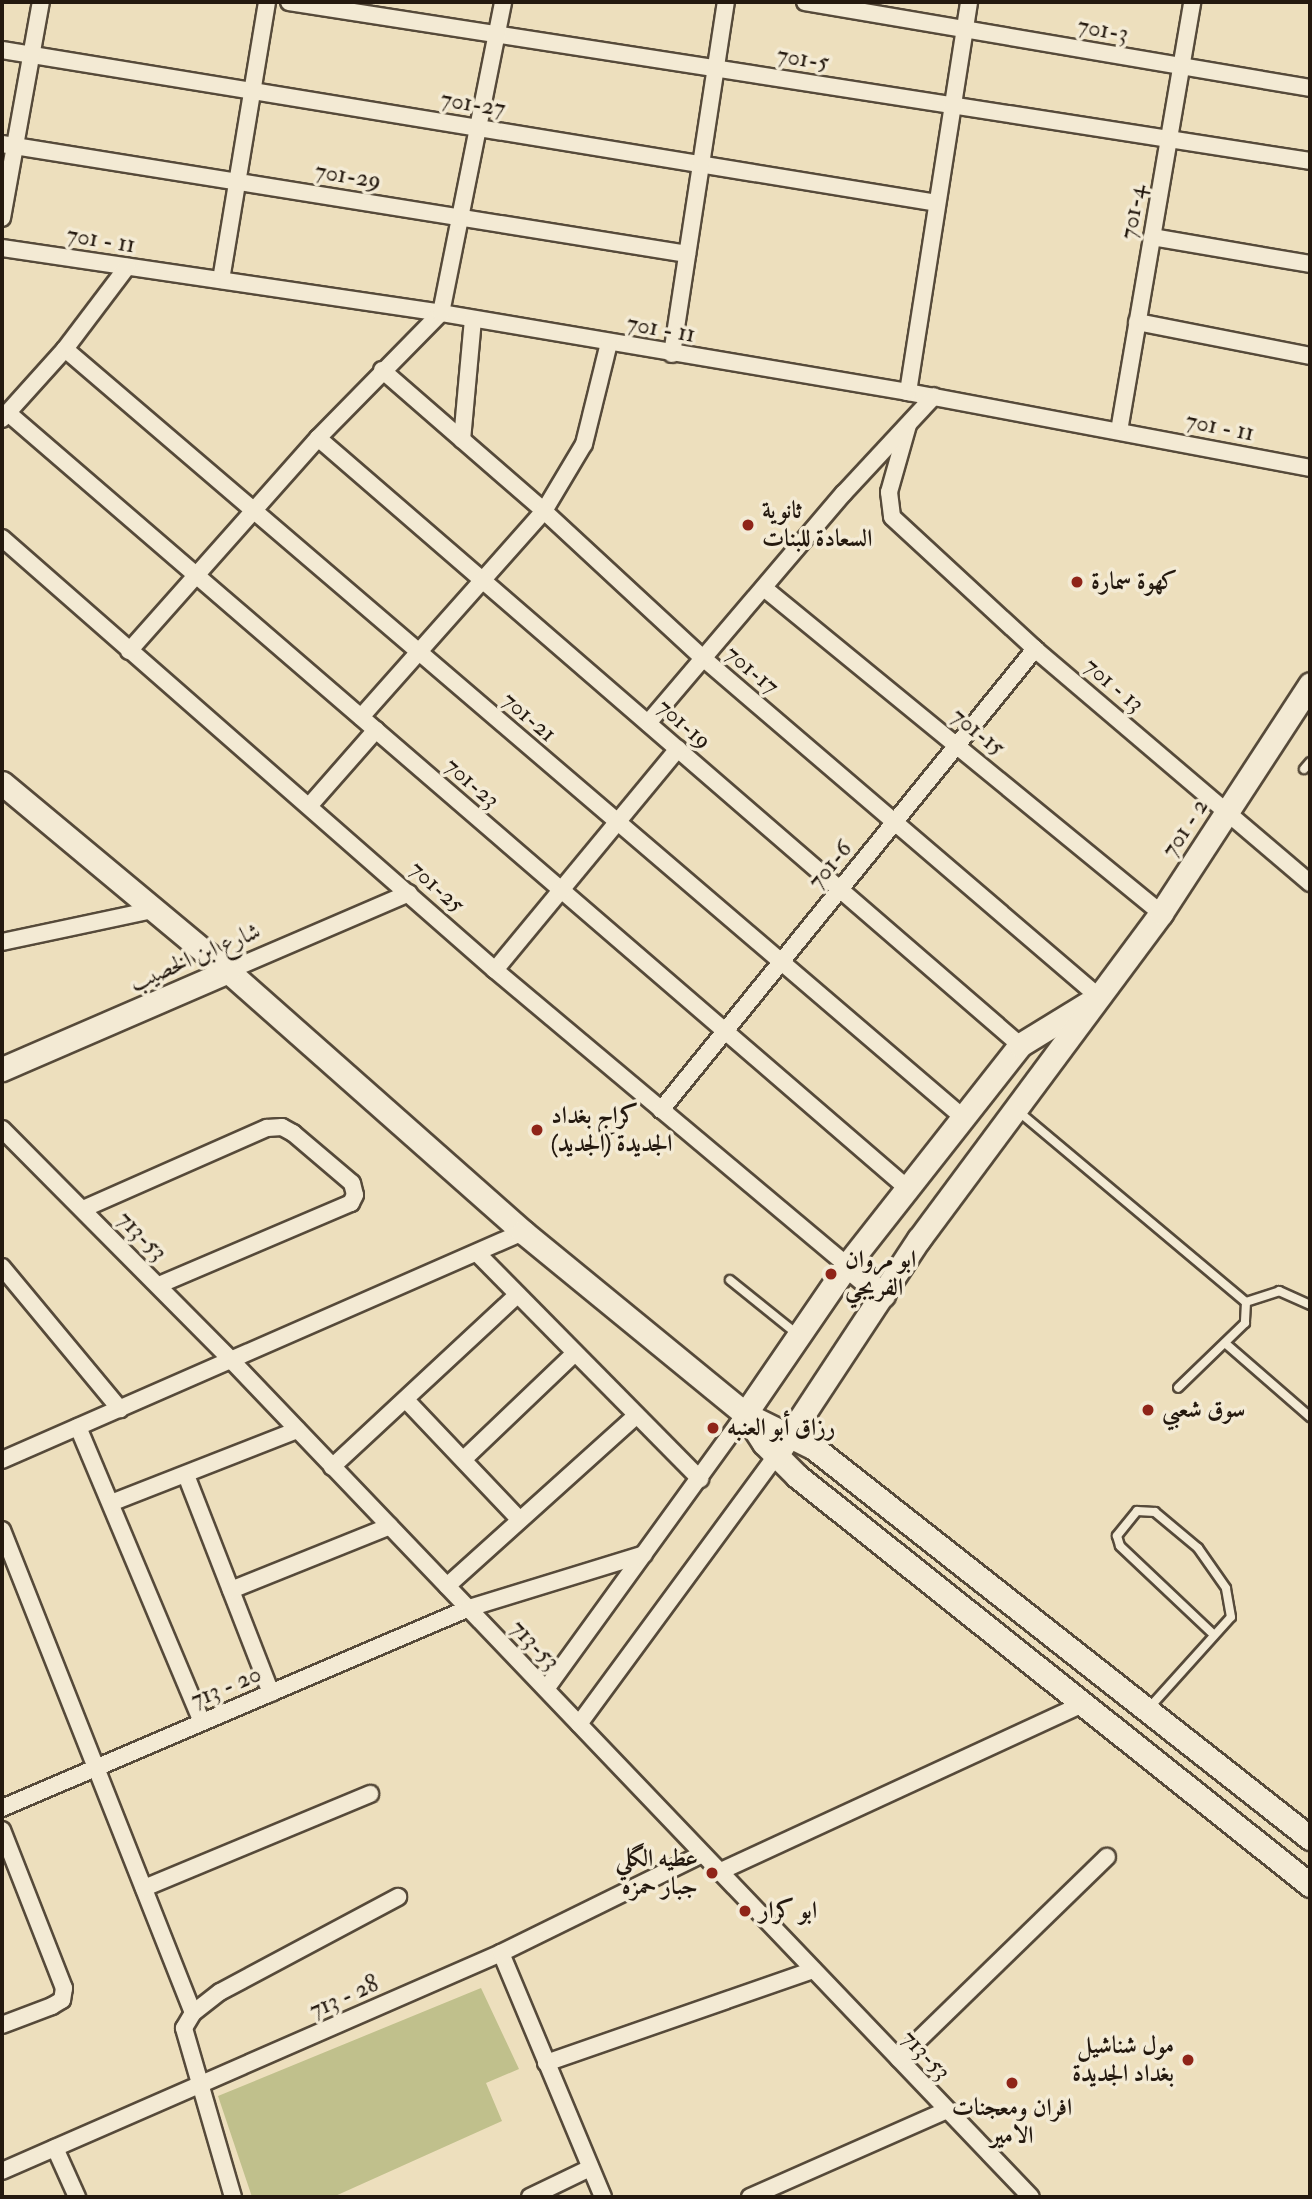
<!DOCTYPE html>
<meta charset="utf-8">
<style>
body{margin:0}
#map{position:relative;width:1312px;height:2199px;overflow:hidden;background:#eddfbd;font-family:"IM FELL Double Pica",Amiri,serif}
div>[style]{position:absolute}
[style*='--x']{left:calc(var(--x)*1px);top:calc(var(--y)*1px);width:calc(var(--w)*1px);rotate:calc(var(--a)*1deg)}
.green>*{inset:0;background:#c0c08c}
.roads{filter:drop-shadow(2px 0 #564a3a) drop-shadow(-2px 0 #564a3a) drop-shadow(0 2px #564a3a) drop-shadow(0 -2px #564a3a)}
.lane>*{height:8px;margin:-4px;padding:0 4px;transform-origin:4px;border-radius:4px;background:#f3ead4}
.street>*{height:16px;margin:-8px;padding:0 8px;transform-origin:8px;border-radius:8px;background:#f3ead4}
.secondary>*{height:23px;margin:-11.5px;padding:0 11.5px;transform-origin:11.5px;border-radius:11.5px;background:#f3ead4}
.dots>*{width:19px;height:19px;translate:-50% -50%;box-sizing:border-box;border:4px solid #f3ead4;border-radius:50%}
span{translate:-50% -50%;white-space:nowrap;text-align:center;line-height:1.15;-webkit-text-stroke:7px #f3ead4;paint-order:stroke}
.street-label{font-size:24px;color:#24190f}
.poi-label{font-size:24px;color:#24190f;font-weight:700}
.left{translate:0 -50%;text-align:left}
.right{translate:-100% -50%;text-align:right}
.frame{position:absolute;inset:0;border:4px solid #24190f;pointer-events:none}
</style>
<div id="map">
<div class="green">
<i style="clip-path:polygon(481px 1988px,519px 2069px,486px 2083px,502px 2121px,333px 2197px,252px 2197px,218px 2096px)"></i>
</div>
<div class="roads">
<div class="lane">
<i style="--x:1304;--y:769;--w:9;--a:-49"></i>
<i style="--x:1018;--y:1111;--w:297;--a:40"></i>
<i style="--x:1246;--y:1302;--w:21;--a:93"></i>
<i style="--x:1245;--y:1323;--w:93;--a:135.9"></i>
<i style="--x:730;--y:1280;--w:85;--a:38.8"></i>
<i style="--x:1246;--y:1302;--w:35;--a:-18"></i>
<i style="--x:1279;--y:1291;--w:34;--a:24"></i>
<i style="--x:1225;--y:1343;--w:113;--a:41"></i>
<i style="--x:1149;--y:1708;--w:122;--a:-48"></i>
<i style="--x:1231;--y:1617;--w:29;--a:-100"></i>
<i style="--x:1226;--y:1588;--w:49;--a:-125"></i>
<i style="--x:1198;--y:1548;--w:56;--a:-140.1"></i>
<i style="--x:1155;--y:1512;--w:18;--a:-177"></i>
<i style="--x:1137;--y:1511;--w:32;--a:129"></i>
<i style="--x:1117;--y:1536;--w:10;--a:73"></i>
<i style="--x:1120;--y:1546;--w:129;--a:43.4"></i>
</div>
<div class="street">
<i style="--x:289;--y:2;--w:1033;--a:8.85"></i>
<i style="--x:805;--y:2;--w:512;--a:9.66"></i>
<i style="--x:2;--y:50;--w:947;--a:9.29"></i>
<i style="--x:2;--y:144;--w:694;--a:9.12"></i>
<i style="--x:2;--y:218;--w:219;--a:-79.8"></i>
<i style="--x:1152;--y:237;--w:160;--a:9.7"></i>
<i style="--x:2;--y:248;--w:444;--a:8.4"></i>
<i style="--x:441;--y:313;--w:474;--a:9.6"></i>
<i style="--x:908;--y:392;--w:409;--a:10.7"></i>
<i style="--x:221;--y:280;--w:282;--a:-80.6"></i>
<i style="--x:1137;--y:322;--w:176;--a:11.1"></i>
<i style="--x:65;--y:349;--w:1184;--a:40.55"></i>
<i style="--x:672;--y:354;--w:356;--a:-81.3"></i>
<i style="--x:382;--y:370;--w:215;--a:41"></i>
<i style="--x:544;--y:511;--w:217;--a:42.8"></i>
<i style="--x:703;--y:658;--w:521;--a:40.57"></i>
<i style="--x:908;--y:392;--w:395;--a:-81.1"></i>
<i style="--x:8;--y:413;--w:1186;--a:40.76"></i>
<i style="--x:2;--y:419;--w:94;--a:-48"></i>
<i style="--x:65;--y:349;--w:103;--a:-52.9"></i>
<i style="--x:908;--y:425;--w:70;--a:105.8"></i>
<i style="--x:889;--y:492;--w:25;--a:83"></i>
<i style="--x:892;--y:517;--w:195;--a:42.7"></i>
<i style="--x:1035;--y:649;--w:361;--a:40.4"></i>
<i style="--x:1119;--y:431;--w:435;--a:-80.3"></i>
<i style="--x:318;--y:438;--w:928;--a:40.85"></i>
<i style="--x:462;--y:440;--w:121;--a:-84.8"></i>
<i style="--x:2;--y:538;--w:655;--a:41.23"></i>
<i style="--x:495;--y:970;--w:459;--a:40"></i>
<i style="--x:764;--y:588;--w:513;--a:39.31"></i>
<i style="--x:129;--y:651;--w:285;--a:-48.4"></i>
<i style="--x:318;--y:438;--w:175;--a:-45.5"></i>
<i style="--x:441;--y:313;--w:317;--a:-78.7"></i>
<i style="--x:361;--y:717;--w:276;--a:-48.4"></i>
<i style="--x:544;--y:511;--w:78;--a:-59.2"></i>
<i style="--x:584;--y:444;--w:104;--a:-76.1"></i>
<i style="--x:648;--y:723;--w:302;--a:-49.6"></i>
<i style="--x:844;--y:493;--w:132;--a:-47.1"></i>
<i style="--x:310;--y:805;--w:100;--a:-48.7"></i>
<i style="--x:2;--y:942;--w:154;--a:-12"></i>
<i style="--x:495;--y:970;--w:287;--a:-50.4"></i>
<i style="--x:228;--y:971;--w:197;--a:-23.3"></i>
<i style="--x:661;--y:1110;--w:594;--a:-50.95"></i>
<i style="--x:2;--y:1129;--w:327;--a:45.2"></i>
<i style="--x:232;--y:1361;--w:1156;--a:46.3"></i>
<i style="--x:83;--y:1209;--w:201;--a:-23.8"></i>
<i style="--x:267;--y:1128;--w:15;--a:-4"></i>
<i style="--x:282;--y:1127;--w:13;--a:29"></i>
<i style="--x:293;--y:1133;--w:77;--a:40.3"></i>
<i style="--x:352;--y:1183;--w:12;--a:76"></i>
<i style="--x:355;--y:1195;--w:9;--a:117"></i>
<i style="--x:351;--y:1203;--w:209;--a:156.9"></i>
<i style="--x:479;--y:1255;--w:315;--a:45.4"></i>
<i style="--x:2;--y:1267;--w:185;--a:50.3"></i>
<i style="--x:407;--y:1401;--w:163;--a:46.5"></i>
<i style="--x:78;--y:1427;--w:320;--a:67.2"></i>
<i style="--x:465;--y:1458;--w:151;--a:-43.7"></i>
<i style="--x:2;--y:1460;--w:569;--a:-23.64"></i>
<i style="--x:332;--y:1467;--w:251;--a:-42.9"></i>
<i style="--x:186;--y:1475;--w:234;--a:68.7"></i>
<i style="--x:111;--y:1503;--w:200;--a:-21.4"></i>
<i style="--x:2;--y:1530;--w:519;--a:68.42"></i>
<i style="--x:447;--y:1586;--w:254;--a:-42"></i>
<i style="--x:231;--y:1590;--w:171;--a:-21.9"></i>
<i style="--x:546;--y:1689;--w:339;--a:-54.1"></i>
<i style="--x:579;--y:1724;--w:331;--a:-53.7"></i>
<i style="--x:2;--y:1808;--w:508;--a:-23.18"></i>
<i style="--x:469;--y:1608;--w:183;--a:-17.1"></i>
<i style="--x:2;--y:1830;--w:170;--a:68.6"></i>
<i style="--x:64;--y:1988;--w:12;--a:99"></i>
<i style="--x:62;--y:2000;--w:12;--a:149"></i>
<i style="--x:52;--y:2006;--w:53;--a:159.2"></i>
<i style="--x:719;--y:1872;--w:401;--a:-24.8"></i>
<i style="--x:144;--y:1888;--w:245;--a:-22.6"></i>
<i style="--x:501;--y:1953;--w:264;--a:67.3"></i>
<i style="--x:899;--y:2059;--w:290;--a:-44.2"></i>
<i style="--x:546;--y:2063;--w:283;--a:-19.2"></i>
<i style="--x:55;--y:2148;--w:54;--a:65.8"></i>
<i style="--x:2;--y:2171;--w:545;--a:-23.6"></i>
<i style="--x:501;--y:1953;--w:222;--a:-26.2"></i>
<i style="--x:233;--y:2197;--w:176;--a:-106.2"></i>
<i style="--x:184;--y:2028;--w:17;--a:-59"></i>
<i style="--x:193;--y:2013;--w:34;--a:-38"></i>
<i style="--x:220;--y:1992;--w:202;--a:-28.1"></i>
<i style="--x:530;--y:2197;--w:67;--a:-25.8"></i>
<i style="--x:750;--y:2197;--w:215;--a:-23.8"></i>
</div>
<div class="secondary">
<i style="--x:2;--y:783;--w:294;--a:39.8"></i>
<i style="--x:228;--y:971;--w:394;--a:41.5"></i>
<i style="--x:523;--y:1232;--w:287;--a:39.3"></i>
<i style="--x:745;--y:1414;--w:77;--a:26.2"></i>
<i style="--x:814;--y:1448;--w:631;--a:38.18"></i>
<i style="--x:2;--y:1069;--w:246;--a:-23.4"></i>
<i style="--x:847;--y:1265;--w:47;--a:39.8"></i>
<i style="--x:745;--y:1414;--w:35;--a:57"></i>
<i style="--x:764;--y:1443;--w:47;--a:45"></i>
<i style="--x:797;--y:1476;--w:656;--a:38.56"></i>
<i style="--x:745;--y:1414;--w:181;--a:-55.6"></i>
<i style="--x:847;--y:1265;--w:280;--a:-51.8"></i>
<i style="--x:1020;--y:1045;--w:79;--a:-31.5"></i>
<i style="--x:775;--y:1457;--w:261;--a:-56.6"></i>
<i style="--x:919;--y:1239;--w:406;--a:-53.4"></i>
<i style="--x:1161;--y:913;--w:273;--a:-56.9"></i>
</div>
</div>
<div class="dots">
<i style="left:748px;top:525px;background:#8f2418"></i>
<i style="left:1077px;top:582px;background:#8f2418"></i>
<i style="left:537px;top:1130px;background:#8f2418"></i>
<i style="left:831px;top:1274px;background:#8f2418"></i>
<i style="left:1148px;top:1410px;background:#8f2418"></i>
<i style="left:713px;top:1428px;background:#8f2418"></i>
<i style="left:712px;top:1873px;background:#8f2418"></i>
<i style="left:745px;top:1911px;background:#8f2418"></i>
<i style="left:1188px;top:2060px;background:#8f2418"></i>
<i style="left:1012px;top:2083px;background:#8f2418"></i>
</div>
<div class="street-label">
<span style="left:1103px;top:30px;rotate:10deg">701-3</span>
<span style="left:803px;top:59px;rotate:9deg">701-5</span>
<span style="left:473px;top:104px;rotate:9deg">701-27</span>
<span style="left:348px;top:176px;rotate:9deg">701-29</span>
<span style="left:1133px;top:212px;rotate:-80deg">701-4</span>
<span style="left:101px;top:240px;rotate:9deg">701 - 11</span>
<span style="left:661px;top:329px;rotate:10deg">701 - 11</span>
<span style="left:1220px;top:427px;rotate:11deg">701 - 11</span>
<span style="left:752px;top:670px;rotate:40deg">701-17</span>
<span style="left:1114px;top:685px;rotate:40deg">701 - 13</span>
<span style="left:529px;top:717px;rotate:41deg">701-21</span>
<span style="left:684px;top:724px;rotate:41deg">701-19</span>
<span style="left:978px;top:732px;rotate:39deg">701-15</span>
<span style="left:472px;top:783px;rotate:41deg">701-23</span>
<span style="left:1185px;top:828px;rotate:-57deg">701 - 2</span>
<span style="left:830px;top:865px;rotate:-51deg">701-6</span>
<span style="left:437px;top:887px;rotate:42deg">701-25</span>
<span style="left:195px;top:957px;rotate:-23deg">شارع ابن الخصيب</span>
<span style="left:142px;top:1236px;rotate:45deg">713-53</span>
<span style="left:535px;top:1645px;rotate:46deg">713-53</span>
<span style="left:226px;top:1687px;rotate:-23deg">713 - 20</span>
<span style="left:344px;top:1997px;rotate:-24deg">713 - 28</span>
<span style="left:926px;top:2055px;rotate:46deg">713-53</span>
</div>
<div class="poi-label">
<span class="left" style="left:762px;top:525px">ثانوية<br>السعادة للبنات</span>
<span class="left" style="left:1091px;top:582px">كهوة سمارة</span>
<span class="left" style="left:551px;top:1130px">كراج بغداد<br>الجديدة (الجديد)</span>
<span class="left" style="left:845px;top:1274px">ابو مروان<br>الفريجي</span>
<span class="left" style="left:1162px;top:1410px">سوق شعبي</span>
<span class="left" style="left:727px;top:1428px">رزاق أبو العنبه</span>
<span class="right" style="left:698px;top:1873px">عطيه الگلي<br>جبار حمزه</span>
<span class="left" style="left:759px;top:1911px">ابو كرار</span>
<span class="right" style="left:1174px;top:2060px">مول شناشيل<br>بغداد الجديدة</span>
<span style="left:1012px;top:2122px">افران ومعجنات<br>الامير</span>
</div>
<div class="frame"></div>
</div>
